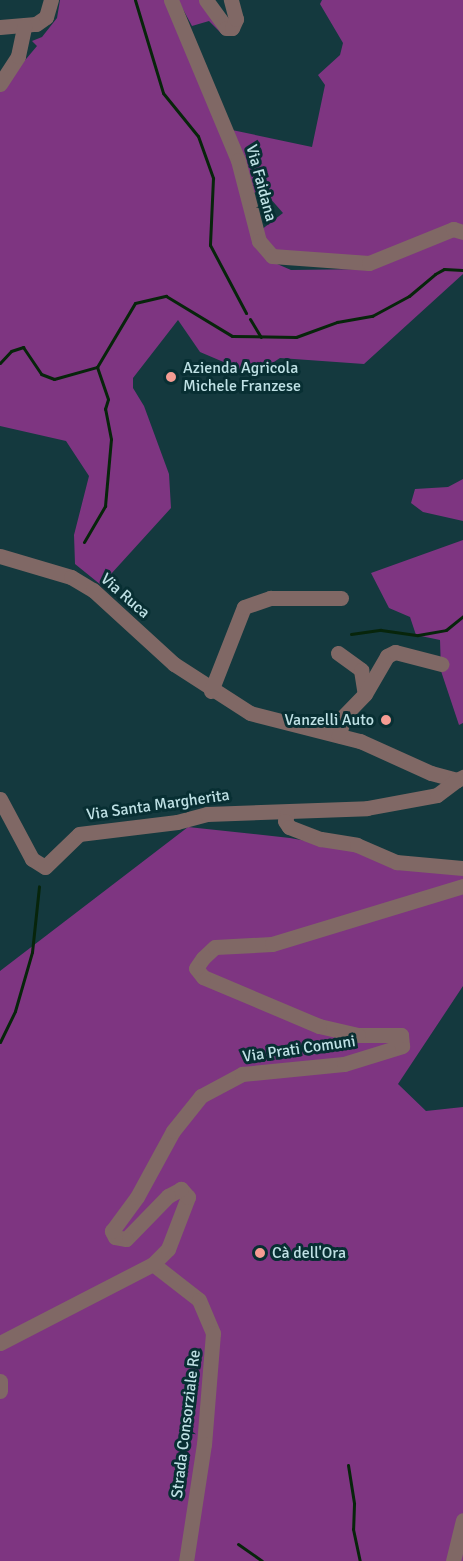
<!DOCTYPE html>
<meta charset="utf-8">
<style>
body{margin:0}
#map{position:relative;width:463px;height:1561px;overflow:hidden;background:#14393e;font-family:Signika,sans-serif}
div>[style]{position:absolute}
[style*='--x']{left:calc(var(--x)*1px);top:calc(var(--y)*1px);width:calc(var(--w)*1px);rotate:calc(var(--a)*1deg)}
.green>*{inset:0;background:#7e3581}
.stream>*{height:3px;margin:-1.5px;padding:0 1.5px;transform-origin:1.5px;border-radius:1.5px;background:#07250b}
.minor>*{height:15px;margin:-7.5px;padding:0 7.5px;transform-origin:7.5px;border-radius:7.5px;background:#806865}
.dots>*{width:16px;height:16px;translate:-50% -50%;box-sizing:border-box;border:3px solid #082f33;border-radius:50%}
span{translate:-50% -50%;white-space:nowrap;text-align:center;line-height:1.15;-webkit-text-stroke:6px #082f33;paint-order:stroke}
.street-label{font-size:16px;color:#bfe1e5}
.poi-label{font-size:16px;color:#bfe1e5}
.left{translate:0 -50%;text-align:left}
.right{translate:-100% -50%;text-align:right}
</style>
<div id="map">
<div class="green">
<i style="clip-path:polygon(60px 0,167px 0,232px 155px,268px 260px,291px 270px,370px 269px,455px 234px,463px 236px,463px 274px,364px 364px,280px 358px,254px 375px,200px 352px,178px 320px,133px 378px,133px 388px,144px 406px,169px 474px,171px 508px,101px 585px,75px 564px,74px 535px,89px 476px,66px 441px,0 426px,0 90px,37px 46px,32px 41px,42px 37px,57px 18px)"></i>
<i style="clip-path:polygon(178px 0,201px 0,224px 29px,223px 35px,209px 21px,192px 26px)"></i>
<i style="clip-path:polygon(322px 0,463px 0,463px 225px,367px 259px,280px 254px,268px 247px,261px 230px,283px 213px,262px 189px,248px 196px,232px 130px,312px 147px,325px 85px,318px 75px,340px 55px,343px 43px,320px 4px)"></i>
<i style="clip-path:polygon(463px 479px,463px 521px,423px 512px,411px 503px,415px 489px,448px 487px)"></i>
<i style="clip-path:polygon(463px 540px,463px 723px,459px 725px,441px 671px,440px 640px,416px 635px,410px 617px,389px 608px,371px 573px)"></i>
<i style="clip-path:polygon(188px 827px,290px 838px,423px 862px,463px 865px,463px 986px,398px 1084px,426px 1111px,463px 1107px,463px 1561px,0 1561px,0 971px)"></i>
</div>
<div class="stream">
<i style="--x:135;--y:0;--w:97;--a:73.2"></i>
<i style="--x:163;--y:93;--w:55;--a:50.9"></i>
<i style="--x:198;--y:136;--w:45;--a:70.3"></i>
<i style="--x:213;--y:178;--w:67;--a:92.6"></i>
<i style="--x:210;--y:245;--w:77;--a:62.1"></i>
<i style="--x:250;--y:319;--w:21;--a:59"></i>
<i style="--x:0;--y:363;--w:16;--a:-47"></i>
<i style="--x:11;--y:351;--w:13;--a:-18"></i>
<i style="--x:23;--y:347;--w:32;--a:56"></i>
<i style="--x:41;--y:374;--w:14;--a:21"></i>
<i style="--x:54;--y:379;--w:45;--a:-15.6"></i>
<i style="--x:97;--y:367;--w:74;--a:-59.3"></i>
<i style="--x:135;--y:303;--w:32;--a:-13"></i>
<i style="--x:166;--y:296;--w:77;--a:31.2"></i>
<i style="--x:232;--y:336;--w:64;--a:0.9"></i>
<i style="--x:296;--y:337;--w:44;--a:-20.1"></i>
<i style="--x:337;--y:322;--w:36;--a:-10"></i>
<i style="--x:372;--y:316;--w:42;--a:-28.4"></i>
<i style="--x:409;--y:296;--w:34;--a:-40"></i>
<i style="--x:435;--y:274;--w:10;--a:-29"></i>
<i style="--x:444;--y:269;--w:19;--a:3"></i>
<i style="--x:84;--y:542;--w:42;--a:-59.7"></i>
<i style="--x:105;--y:506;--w:67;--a:-84.9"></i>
<i style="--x:111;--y:439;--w:31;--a:-101"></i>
<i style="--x:105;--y:409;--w:10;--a:-73"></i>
<i style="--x:108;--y:399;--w:34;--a:-109"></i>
<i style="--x:351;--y:634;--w:30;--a:-8"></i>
<i style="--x:381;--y:630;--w:37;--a:8"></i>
<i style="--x:418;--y:635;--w:28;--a:-10"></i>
<i style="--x:446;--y:630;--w:22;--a:-39"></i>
<i style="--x:0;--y:1042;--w:34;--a:-64"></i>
<i style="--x:15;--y:1011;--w:61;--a:-73.9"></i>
<i style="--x:32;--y:952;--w:66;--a:-83.9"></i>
<i style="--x:348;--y:1465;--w:39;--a:81"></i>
<i style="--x:354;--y:1504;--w:25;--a:92"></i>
<i style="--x:353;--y:1529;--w:33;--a:78"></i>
<i style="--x:238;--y:1544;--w:29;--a:35"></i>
</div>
<div class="minor">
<i style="--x:171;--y:0;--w:173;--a:67.3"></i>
<i style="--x:238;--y:160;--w:84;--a:75.5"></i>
<i style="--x:259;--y:241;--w:20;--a:49"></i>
<i style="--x:272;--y:256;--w:97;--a:4.1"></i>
<i style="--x:369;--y:263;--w:91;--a:-22"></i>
<i style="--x:453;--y:229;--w:10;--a:17"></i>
<i style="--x:206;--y:0;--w:34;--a:54"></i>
<i style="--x:226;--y:28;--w:6;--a:0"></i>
<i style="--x:232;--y:28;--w:10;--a:-66"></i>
<i style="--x:236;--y:19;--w:20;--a:-105"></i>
<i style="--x:0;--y:27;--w:36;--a:-5"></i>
<i style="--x:36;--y:24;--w:12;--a:-35"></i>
<i style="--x:46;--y:17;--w:18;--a:-74"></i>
<i style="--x:0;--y:84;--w:33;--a:-57"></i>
<i style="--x:18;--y:56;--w:30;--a:-78"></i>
<i style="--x:0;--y:556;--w:74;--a:16.5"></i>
<i style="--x:71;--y:577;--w:26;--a:31"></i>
<i style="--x:93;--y:590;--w:110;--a:42.4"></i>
<i style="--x:174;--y:664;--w:90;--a:32.8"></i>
<i style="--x:250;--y:713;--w:114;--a:14.3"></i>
<i style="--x:360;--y:741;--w:78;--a:24.3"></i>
<i style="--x:431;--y:773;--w:27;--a:15"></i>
<i style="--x:457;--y:780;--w:7;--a:-27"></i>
<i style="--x:338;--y:653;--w:29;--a:36"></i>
<i style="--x:361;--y:670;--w:24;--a:81"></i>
<i style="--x:365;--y:694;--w:30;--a:134"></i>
<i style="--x:344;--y:716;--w:20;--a:105"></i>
<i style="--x:211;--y:691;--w:90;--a:-68.6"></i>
<i style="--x:244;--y:607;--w:28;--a:-19"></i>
<i style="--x:270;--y:598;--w:71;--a:0"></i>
<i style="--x:365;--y:694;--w:44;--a:-59.9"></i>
<i style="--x:387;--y:656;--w:9;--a:-27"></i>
<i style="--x:395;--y:652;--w:48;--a:14.6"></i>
<i style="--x:0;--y:799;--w:68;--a:61.9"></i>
<i style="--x:32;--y:859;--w:15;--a:32"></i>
<i style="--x:45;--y:867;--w:47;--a:-44.1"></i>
<i style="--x:79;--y:834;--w:99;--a:-7"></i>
<i style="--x:177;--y:822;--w:31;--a:-15"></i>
<i style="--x:207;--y:814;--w:160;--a:-2.1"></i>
<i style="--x:367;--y:808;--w:71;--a:-10.5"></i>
<i style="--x:437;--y:795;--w:25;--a:-37"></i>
<i style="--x:287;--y:814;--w:7;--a:106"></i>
<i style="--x:285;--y:821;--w:7;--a:56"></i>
<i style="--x:289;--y:827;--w:34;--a:21"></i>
<i style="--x:321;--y:839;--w:36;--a:9"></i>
<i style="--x:357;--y:845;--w:43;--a:23.6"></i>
<i style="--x:396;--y:862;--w:67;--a:5.1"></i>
<i style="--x:153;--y:1264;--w:58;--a:38"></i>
<i style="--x:199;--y:1300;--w:36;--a:67"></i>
<i style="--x:213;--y:1333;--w:111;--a:94.6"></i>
<i style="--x:204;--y:1444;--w:118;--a:98.7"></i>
<i style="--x:0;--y:1343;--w:172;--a:-27.3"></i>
<i style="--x:153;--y:1264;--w:21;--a:-45"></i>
<i style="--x:168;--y:1249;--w:56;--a:-69"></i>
<i style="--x:188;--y:1197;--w:11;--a:-131"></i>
<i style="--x:181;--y:1189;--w:15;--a:152"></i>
<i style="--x:168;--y:1196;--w:60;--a:134.3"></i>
<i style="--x:126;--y:1239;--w:11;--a:-170"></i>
<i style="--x:115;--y:1237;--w:7;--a:-117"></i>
<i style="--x:112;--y:1231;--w:42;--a:-53.7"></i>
<i style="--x:137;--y:1197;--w:75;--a:-61.4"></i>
<i style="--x:173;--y:1131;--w:45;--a:-51.3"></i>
<i style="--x:201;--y:1096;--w:47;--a:-28.2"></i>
<i style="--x:242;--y:1074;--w:102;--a:-5.6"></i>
<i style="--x:344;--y:1064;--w:61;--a:-17.2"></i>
<i style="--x:402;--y:1046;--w:11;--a:-95"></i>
<i style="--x:401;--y:1035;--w:43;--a:180"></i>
<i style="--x:358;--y:1035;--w:40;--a:-167"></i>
<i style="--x:319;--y:1026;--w:126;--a:-157.1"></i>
<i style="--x:203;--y:977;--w:11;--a:-128"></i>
<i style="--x:196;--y:968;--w:12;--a:-55"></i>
<i style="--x:203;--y:958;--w:16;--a:-43"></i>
<i style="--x:215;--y:947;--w:57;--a:-3"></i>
<i style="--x:272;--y:944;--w:200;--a:-16.9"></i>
<i style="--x:0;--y:1381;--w:10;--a:90"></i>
<i style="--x:453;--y:1561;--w:42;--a:-76.3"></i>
</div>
<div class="dots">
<i style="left:171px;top:377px;background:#f59c93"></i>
<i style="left:386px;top:720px;background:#f59c93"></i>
<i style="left:260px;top:1253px;background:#f59c93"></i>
</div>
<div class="street-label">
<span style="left:261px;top:183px;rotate:75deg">Via Faidana</span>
<span style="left:125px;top:596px;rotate:41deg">Via Ruca</span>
<span style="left:158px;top:805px;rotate:-8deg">Via Santa Margherita</span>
<span style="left:299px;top:1049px;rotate:-8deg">Via Prati Comuni</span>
<span style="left:186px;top:1424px;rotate:-83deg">Strada Consorziale Re</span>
</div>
<div class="poi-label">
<span class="left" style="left:183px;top:377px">Azienda Agricola<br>Michele Franzese</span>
<span class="right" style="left:374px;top:720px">Vanzelli Auto</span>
<span class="left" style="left:272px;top:1253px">Cà dell'Ora</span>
</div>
</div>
